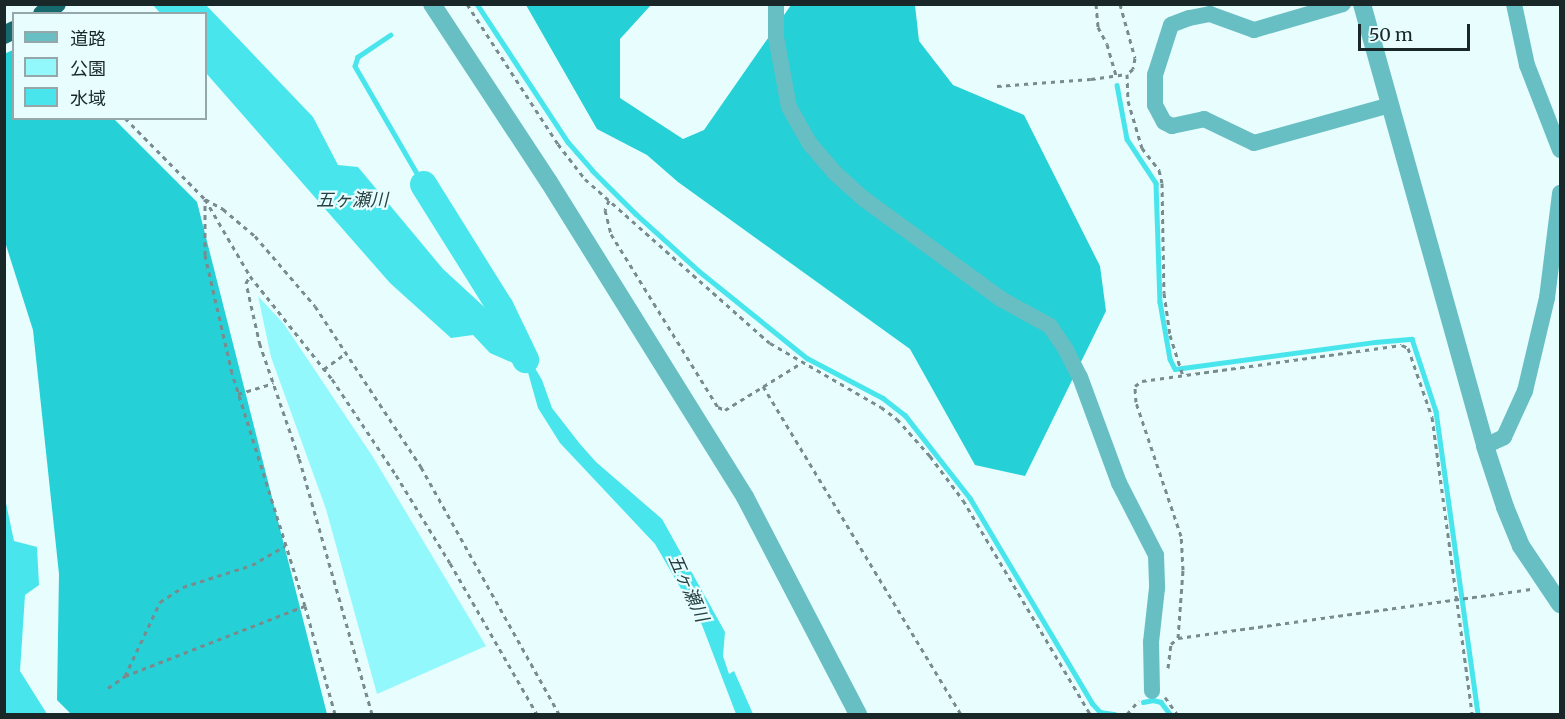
<!DOCTYPE html>
<meta charset="utf-8">
<style>
body{margin:0}
#map{position:relative;width:1565px;height:719px;overflow:hidden;background:#e7fdfe;font-family:Merriweather,"Noto Sans JP",serif}
div>[style]{position:absolute}
[style*='--x']{left:calc(var(--x)*1px);top:calc(var(--y)*1px);width:calc(var(--w)*1px);rotate:calc(var(--a)*1deg)}
.green>*{inset:0;background:#93f8fc}
.forest>*{inset:0;background:#25d0d6}
.water>*{inset:0;background:#48e6ec}
.stream>*{height:4.5px;margin:-2.25px;padding:0 2.25px;transform-origin:2.25px;border-radius:2.25px;background:#48e6ec}
.river>*{height:27px;margin:-13.5px;padding:0 13.5px;transform-origin:13.5px;border-radius:13.5px;background:#48e6ec}
.path>*{height:3px;margin-top:-1.5px;transform-origin:0;background:repeating-linear-gradient(90deg,#798b8c 0 4.5px,transparent 0 9px)}
.minor>*{height:16px;margin:-8px;padding:0 8px;transform-origin:8px;border-radius:8px;background:#68bfc3}
.tertiary>*{height:18px;margin:-9px;padding:0 9px;transform-origin:9px;border-radius:9px;background:#68bfc3}
.motorway>*{height:18px;margin:-9px;padding:0 9px;transform-origin:9px;border-radius:9px;background:#166a6d}
span{translate:-50% -50%;white-space:nowrap;text-align:center;line-height:1.15;-webkit-text-stroke:4.5px #e7fdfe;paint-order:stroke}
.water-label{font-size:18px;color:#284243;font-style:italic}
.frame{position:absolute;inset:0;border:6px solid #192728;pointer-events:none}
.legend{position:absolute;left:12px;top:12px;width:195px;height:108px;box-sizing:border-box;background:#e7fdfe;border:2px solid #95a7a8;margin:0;padding:8px 10px;list-style:none;font-size:18px;color:#192728}
.legend li{display:flex;align-items:center;gap:12px;height:30px}
.legend b{width:30px;border:2px solid #95a7a8}
.scale{position:absolute;left:1358px;top:24px;width:112px;height:27px;box-sizing:border-box;border:3px solid #192728;border-top:0;padding-left:8px;font-size:18px;line-height:21px;white-space:nowrap;color:#192728;-webkit-text-stroke:4px #e7fdfe;paint-order:stroke}
</style>
<div id="map">
<div class="green">
<i style="clip-path:polygon(258px 296px,284px 324px,373px 457px,486px 646px,377px 694px,326px 509px,271px 357px)"></i>
</div>
<div class="forest">
<i style="clip-path:polygon(526px 5px,651px 5px,620px 39px,620px 98px,683px 139px,704px 130px,791px 5px,915px 5px,919px 41px,953px 85px,1024px 115px,1100px 266px,1106px 311px,1025px 476px,975px 465px,910px 349px,678px 182px,647px 155px,597px 129px)"></i>
<i style="clip-path:polygon(13px 50px,14px 118px,114px 119px,197px 202px,327px 714px,71px 714px,57px 700px,59px 574px,33px 330px,5px 242px,4px 54px)"></i>
</div>
<div class="water">
<i style="clip-path:polygon(153px 5px,206px 5px,313px 117px,338px 165px,358px 167px,443px 269px,494px 316px,529px 358px,542px 380px,552px 408px,580px 444px,596px 462px,662px 519px,725px 632px,723px 656px,729px 674px,734px 671px,753px 714px,736px 714px,702px 625px,655px 544px,560px 443px,538px 408px,527px 369px,490px 353px,473px 335px,451px 338px,390px 283px,206px 73px,206px 14px,160px 13px)"></i>
<i style="clip-path:polygon(5px 453px,6px 503px,14px 541px,37px 547px,39px 585px,25px 595px,20px 671px,47px 714px,5px 714px)"></i>
</div>
<div class="stream">
<i style="--x:477;--y:4;--w:165;--a:56.6"></i>
<i style="--x:568;--y:142;--w:37;--a:49"></i>
<i style="--x:592;--y:170;--w:62;--a:45"></i>
<i style="--x:636;--y:214;--w:85;--a:42.1"></i>
<i style="--x:699;--y:271;--w:139;--a:38.9"></i>
<i style="--x:807;--y:358;--w:86;--a:27.8"></i>
<i style="--x:883;--y:398;--w:28;--a:38"></i>
<i style="--x:905;--y:415;--w:105;--a:51.9"></i>
<i style="--x:970;--y:498;--w:239;--a:59.2"></i>
<i style="--x:1092;--y:703;--w:12;--a:48"></i>
<i style="--x:1100;--y:712;--w:15;--a:8"></i>
<i style="--x:391;--y:35;--w:40;--a:146"></i>
<i style="--x:358;--y:57;--w:9;--a:108"></i>
<i style="--x:355;--y:66;--w:136;--a:60"></i>
<i style="--x:1117;--y:85;--w:55;--a:79.5"></i>
<i style="--x:1127;--y:139;--w:53;--a:56.6"></i>
<i style="--x:1156;--y:183;--w:119;--a:88.1"></i>
<i style="--x:1160;--y:302;--w:58;--a:80"></i>
<i style="--x:1170;--y:359;--w:11;--a:63"></i>
<i style="--x:1175;--y:369;--w:202;--a:-7.7"></i>
<i style="--x:1375;--y:342;--w:37;--a:-5"></i>
<i style="--x:1412;--y:339;--w:76;--a:71.6"></i>
<i style="--x:1436;--y:411;--w:306;--a:82.1"></i>
<i style="--x:1143;--y:702;--w:10;--a:-11"></i>
<i style="--x:1153;--y:700;--w:8;--a:14"></i>
<i style="--x:1161;--y:702;--w:15;--a:53"></i>
</div>
<div class="river">
<i style="--x:423;--y:184;--w:145;--a:58"></i>
<i style="--x:500;--y:307;--w:58;--a:64.3"></i>
</div>
<div class="path">
<i style="--x:467;--y:4;--w:167;--a:57"></i>
<i style="--x:558;--y:144;--w:44;--a:52.4"></i>
<i style="--x:585;--y:179;--w:247;--a:41.6"></i>
<i style="--x:770;--y:343;--w:128;--a:30"></i>
<i style="--x:881;--y:407;--w:20;--a:37"></i>
<i style="--x:897;--y:419;--w:50;--a:48.3"></i>
<i style="--x:930;--y:456;--w:55;--a:53.1"></i>
<i style="--x:963;--y:500;--w:249;--a:59.3"></i>
<i style="--x:1096;--y:4;--w:23;--a:85"></i>
<i style="--x:1098;--y:27;--w:19;--a:62"></i>
<i style="--x:1107;--y:44;--w:32;--a:74"></i>
<i style="--x:1120;--y:4;--w:56;--a:74.5"></i>
<i style="--x:1135;--y:58;--w:11;--a:100"></i>
<i style="--x:1133;--y:69;--w:8;--a:140"></i>
<i style="--x:1127;--y:74;--w:27;--a:88"></i>
<i style="--x:1128;--y:101;--w:49;--a:73.4"></i>
<i style="--x:1142;--y:148;--w:28;--a:52"></i>
<i style="--x:1159;--y:170;--w:13;--a:77"></i>
<i style="--x:1162;--y:183;--w:110;--a:89"></i>
<i style="--x:1164;--y:293;--w:42;--a:81.9"></i>
<i style="--x:1170;--y:335;--w:43;--a:72.4"></i>
<i style="--x:997;--y:86;--w:94;--a:-4.3"></i>
<i style="--x:1091;--y:79;--w:36;--a:-8"></i>
<i style="--x:125;--y:118;--w:114;--a:45.4"></i>
<i style="--x:205;--y:199;--w:89;--a:59.7"></i>
<i style="--x:609;--y:200;--w:11;--a:112"></i>
<i style="--x:605;--y:210;--w:25;--a:76"></i>
<i style="--x:611;--y:234;--w:203;--a:58.3"></i>
<i style="--x:718;--y:407;--w:8;--a:23"></i>
<i style="--x:725;--y:410;--w:89;--a:-31.7"></i>
<i style="--x:324;--y:369;--w:27;--a:-36"></i>
<i style="--x:763;--y:386;--w:383;--a:58.9"></i>
<i style="--x:238;--y:394;--w:37;--a:-17"></i>
<i style="--x:1178;--y:638;--w:68;--a:-85.8"></i>
<i style="--x:1183;--y:570;--w:34;--a:-93"></i>
<i style="--x:1181;--y:536;--w:141;--a:-108.6"></i>
<i style="--x:1136;--y:402;--w:16;--a:-94"></i>
<i style="--x:1135;--y:386;--w:9;--a:-36"></i>
<i style="--x:1142;--y:381;--w:262;--a:-7.9"></i>
<i style="--x:1402;--y:345;--w:7;--a:27"></i>
<i style="--x:1408;--y:348;--w:73;--a:70.8"></i>
<i style="--x:1432;--y:417;--w:300;--a:82.3"></i>
<i style="--x:1168;--y:668;--w:24;--a:-83"></i>
<i style="--x:1171;--y:644;--w:9;--a:-41"></i>
<i style="--x:1178;--y:638;--w:356;--a:-7.9"></i>
<i style="--x:125;--y:676;--w:193;--a:-21.3"></i>
<i style="--x:108;--y:688;--w:21;--a:-35"></i>
<i style="--x:125;--y:676;--w:82;--a:-64.7"></i>
<i style="--x:160;--y:602;--w:27;--a:-33"></i>
<i style="--x:183;--y:587;--w:72;--a:-17.7"></i>
<i style="--x:252;--y:565;--w:38;--a:-30"></i>
<i style="--x:1165;--y:697;--w:21;--a:55"></i>
<i style="--x:335;--y:714;--w:112;--a:-105.5"></i>
<i style="--x:305;--y:606;--w:244;--a:-107.4"></i>
<i style="--x:232;--y:373;--w:121;--a:-102.9"></i>
<i style="--x:205;--y:255;--w:56;--a:-90"></i>
<i style="--x:205;--y:199;--w:21;--a:29"></i>
<i style="--x:223;--y:209;--w:42;--a:40.2"></i>
<i style="--x:255;--y:236;--w:92;--a:49.4"></i>
<i style="--x:315;--y:306;--w:193;--a:56.6"></i>
<i style="--x:421;--y:467;--w:283;--a:60.8"></i>
<i style="--x:372;--y:714;--w:266;--a:-105.9"></i>
<i style="--x:299;--y:458;--w:120;--a:-109"></i>
<i style="--x:260;--y:345;--w:64;--a:-102.7"></i>
<i style="--x:246;--y:283;--w:8;--a:-60"></i>
<i style="--x:250;--y:276;--w:132;--a:51.5"></i>
<i style="--x:332;--y:379;--w:115;--a:56.3"></i>
<i style="--x:396;--y:475;--w:103;--a:58.5"></i>
<i style="--x:450;--y:563;--w:174;--a:60.1"></i>
<i style="--x:1127;--y:714;--w:18;--a:-49"></i>
</div>
<div class="minor">
<i style="--x:776;--y:4;--w:33;--a:90"></i>
<i style="--x:776;--y:37;--w:71;--a:79.5"></i>
<i style="--x:789;--y:107;--w:43;--a:60.4"></i>
<i style="--x:810;--y:144;--w:38;--a:49"></i>
<i style="--x:835;--y:173;--w:39;--a:42"></i>
<i style="--x:864;--y:199;--w:170;--a:36.1"></i>
<i style="--x:1001;--y:299;--w:56;--a:28.9"></i>
<i style="--x:1050;--y:326;--w:29;--a:56"></i>
<i style="--x:1066;--y:350;--w:30;--a:63"></i>
<i style="--x:1080;--y:377;--w:113;--a:69.8"></i>
<i style="--x:1119;--y:483;--w:81;--a:62.8"></i>
<i style="--x:1156;--y:555;--w:33;--a:88"></i>
<i style="--x:1157;--y:588;--w:54;--a:96.3"></i>
<i style="--x:1151;--y:642;--w:49;--a:88.8"></i>
<i style="--x:1343;--y:4;--w:93;--a:163.7"></i>
<i style="--x:1254;--y:30;--w:47;--a:-160"></i>
<i style="--x:1210;--y:14;--w:21;--a:169"></i>
<i style="--x:1189;--y:18;--w:19;--a:159"></i>
<i style="--x:1171;--y:25;--w:52;--a:107.7"></i>
<i style="--x:1155;--y:75;--w:30;--a:90"></i>
<i style="--x:1155;--y:105;--w:19;--a:62"></i>
<i style="--x:1164;--y:122;--w:9;--a:27"></i>
<i style="--x:1172;--y:126;--w:33;--a:-12"></i>
<i style="--x:1204;--y:119;--w:55;--a:25.6"></i>
<i style="--x:1254;--y:143;--w:141;--a:-15.6"></i>
<i style="--x:1514;--y:4;--w:62;--a:78"></i>
<i style="--x:1527;--y:65;--w:91;--a:68.8"></i>
<i style="--x:1485;--y:446;--w:21;--a:-25"></i>
<i style="--x:1504;--y:437;--w:51;--a:-65.5"></i>
<i style="--x:1525;--y:391;--w:96;--a:-76.7"></i>
<i style="--x:1547;--y:298;--w:106;--a:-82.9"></i>
</div>
<div class="tertiary">
<i style="--x:432;--y:4;--w:213;--a:56.7"></i>
<i style="--x:549;--y:182;--w:371;--a:58.1"></i>
<i style="--x:745;--y:497;--w:245;--a:62.5"></i>
<i style="--x:1362;--y:4;--w:459;--a:74.4"></i>
<i style="--x:1485;--y:446;--w:64;--a:71.8"></i>
<i style="--x:1505;--y:507;--w:42;--a:67.7"></i>
<i style="--x:1521;--y:546;--w:70;--a:56.1"></i>
</div>
<div class="motorway">
<i style="--x:42;--y:14;--w:18;--a:-34"></i>
<i style="--x:4;--y:35;--w:11;--a:-27"></i>
</div>
<div class="water-label">
<span style="left:352px;top:200px">五ヶ瀬川</span>
<span style="left:688px;top:588px;rotate:66deg">五ヶ瀬川</span>
</div>
<div class="frame"></div>
<ul class="legend">
<li><b style="height:8px;background:#68bfc3"></b>道路</li>
<li><b style="height:16px;background:#93f8fc"></b>公園</li>
<li><b style="height:16px;background:#48e6ec"></b>水域</li>
</ul>
<div class="scale">50 m</div>
</div>
